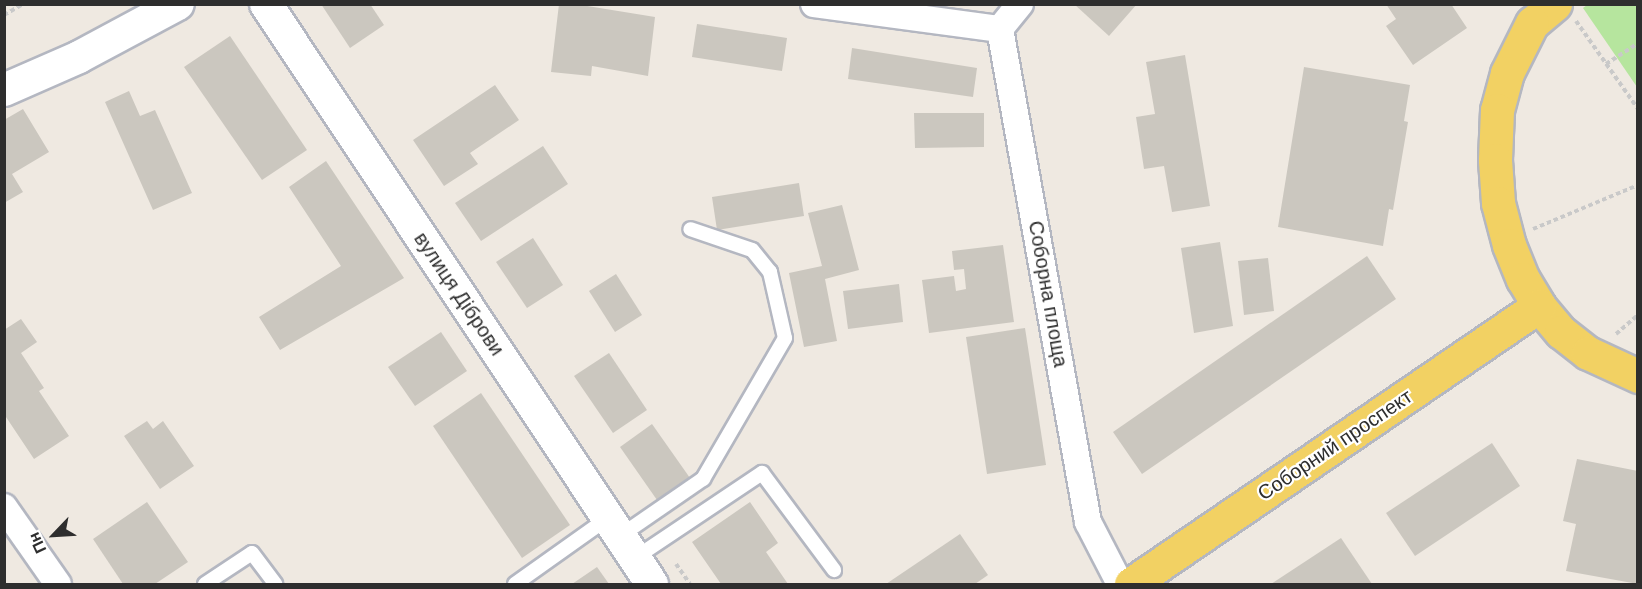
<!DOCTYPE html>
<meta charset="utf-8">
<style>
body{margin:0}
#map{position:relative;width:1642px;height:589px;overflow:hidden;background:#efe9e1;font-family:"DM Sans",sans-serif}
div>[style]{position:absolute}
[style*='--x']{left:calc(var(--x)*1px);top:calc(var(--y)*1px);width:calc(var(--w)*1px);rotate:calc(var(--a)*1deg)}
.green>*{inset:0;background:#b6e59e}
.building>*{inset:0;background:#cbc7bf}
.path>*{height:4px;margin-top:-2px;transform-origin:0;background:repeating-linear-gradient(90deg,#c9c9c9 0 4.5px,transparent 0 7.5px)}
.roads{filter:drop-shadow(2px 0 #b4b7c1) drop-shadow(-2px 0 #b4b7c1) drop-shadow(0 2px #b4b7c1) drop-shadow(0 -2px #b4b7c1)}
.service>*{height:14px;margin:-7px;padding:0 7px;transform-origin:7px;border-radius:7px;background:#fff}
.minor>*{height:26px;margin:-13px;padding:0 13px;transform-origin:13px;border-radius:13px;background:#fff}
.tertiary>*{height:32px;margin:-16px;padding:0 16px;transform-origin:16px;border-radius:16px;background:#fff}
.primary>*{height:33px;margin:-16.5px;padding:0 16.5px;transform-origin:16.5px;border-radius:16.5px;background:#f2d163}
span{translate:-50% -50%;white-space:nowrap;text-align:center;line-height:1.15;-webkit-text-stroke:4.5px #fff;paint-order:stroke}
.street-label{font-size:20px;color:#2e2e2e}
.frame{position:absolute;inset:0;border:6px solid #2e2e2e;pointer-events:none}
.north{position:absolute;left:24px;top:505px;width:60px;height:60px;-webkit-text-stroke:4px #fff;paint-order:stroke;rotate:245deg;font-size:16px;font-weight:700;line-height:24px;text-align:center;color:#2e2e2e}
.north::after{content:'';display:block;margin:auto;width:21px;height:27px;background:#2e2e2e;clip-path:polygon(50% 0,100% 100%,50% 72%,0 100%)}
</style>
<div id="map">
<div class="green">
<i style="clip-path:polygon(1587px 5px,1637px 5px,1637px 87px,1583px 8px)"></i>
</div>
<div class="building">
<i style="clip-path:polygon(321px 4px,370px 4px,384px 25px,350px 48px)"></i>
<i style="clip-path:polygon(559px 4px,575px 4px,655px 17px,648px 76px,592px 66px,591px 76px,551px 72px)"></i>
<i style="clip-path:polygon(1074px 4px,1137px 4px,1109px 36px)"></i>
<i style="clip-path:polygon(1386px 4px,1451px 4px,1467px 28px,1413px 65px,1386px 26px,1396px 19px)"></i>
<i style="clip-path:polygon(697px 24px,787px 38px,782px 71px,692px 57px)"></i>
<i style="clip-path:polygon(230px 36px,307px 150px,262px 180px,184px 67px)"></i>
<i style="clip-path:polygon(852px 48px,977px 68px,973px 97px,848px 79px)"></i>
<i style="clip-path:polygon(1185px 55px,1210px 206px,1172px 212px,1164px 166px,1144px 169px,1136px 117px,1155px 114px,1146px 62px)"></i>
<i style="clip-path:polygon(1304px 67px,1410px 85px,1404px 121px,1408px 122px,1403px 151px,1393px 210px,1389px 209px,1383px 246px,1278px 227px)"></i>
<i style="clip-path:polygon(495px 85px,519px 120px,470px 153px,478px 164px,444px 186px,413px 140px)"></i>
<i style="clip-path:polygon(129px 91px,140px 116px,155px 110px,192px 193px,153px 210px,105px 102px)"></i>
<i style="clip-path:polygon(23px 109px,49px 152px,12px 174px,23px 192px,4px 203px,4px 120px)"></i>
<i style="clip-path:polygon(914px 113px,984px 113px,984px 147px,915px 148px)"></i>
<i style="clip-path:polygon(543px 146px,568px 184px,481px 241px,455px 203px)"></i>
<i style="clip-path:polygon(326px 161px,404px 278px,280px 350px,259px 317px,341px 266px,289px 187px)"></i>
<i style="clip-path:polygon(799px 183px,804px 216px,717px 230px,712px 197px)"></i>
<i style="clip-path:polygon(842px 205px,859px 270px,825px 279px,837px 341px,804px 347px,789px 273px,822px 266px,808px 213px)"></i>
<i style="clip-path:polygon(533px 238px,563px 285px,527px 308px,496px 262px)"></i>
<i style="clip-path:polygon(1220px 242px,1233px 326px,1194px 333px,1181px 248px)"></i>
<i style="clip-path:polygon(1003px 245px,1014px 322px,929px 333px,922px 280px,954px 276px,956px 291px,966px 289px,964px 269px,954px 270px,952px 251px)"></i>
<i style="clip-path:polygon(1367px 256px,1396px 299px,1142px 474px,1113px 432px)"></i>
<i style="clip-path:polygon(1268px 258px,1274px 311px,1244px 315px,1238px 261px)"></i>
<i style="clip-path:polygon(616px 274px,642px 315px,615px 332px,589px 291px)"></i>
<i style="clip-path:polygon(899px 284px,903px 322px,848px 329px,843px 291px)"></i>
<i style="clip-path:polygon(21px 319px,37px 342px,21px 353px,44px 388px,39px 391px,69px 436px,34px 459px,4px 414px,4px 330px)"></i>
<i style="clip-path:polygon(1025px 328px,1046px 465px,987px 474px,966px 337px)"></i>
<i style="clip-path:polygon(441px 332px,467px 371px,415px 406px,388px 367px)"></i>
<i style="clip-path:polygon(609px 353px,647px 410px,613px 433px,574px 376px)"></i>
<i style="clip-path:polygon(481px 393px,570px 525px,522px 558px,433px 426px)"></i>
<i style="clip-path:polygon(147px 421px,153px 429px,163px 421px,194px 466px,160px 489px,124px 436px)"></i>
<i style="clip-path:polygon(652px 424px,690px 478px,657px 500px,620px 447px)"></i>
<i style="clip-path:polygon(1492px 443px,1520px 486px,1415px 556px,1386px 513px)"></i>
<i style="clip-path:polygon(1577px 459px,1638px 471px,1638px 584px,1566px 571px,1576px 524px,1563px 521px)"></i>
<i style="clip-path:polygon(147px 502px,188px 562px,155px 584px,123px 584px,93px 539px)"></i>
<i style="clip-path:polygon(750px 502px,778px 543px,766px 552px,788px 584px,721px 584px,692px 542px)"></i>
<i style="clip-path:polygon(960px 534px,988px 575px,975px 584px,886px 584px)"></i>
<i style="clip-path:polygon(1341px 538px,1372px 584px,1271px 584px)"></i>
<i style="clip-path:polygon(597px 567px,609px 584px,572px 584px)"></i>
</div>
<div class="path">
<i style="--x:55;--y:4;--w:2;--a:0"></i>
<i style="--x:4;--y:15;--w:22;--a:-30"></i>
<i style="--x:1576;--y:21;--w:108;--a:54.8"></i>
<i style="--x:1606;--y:64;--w:38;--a:-33"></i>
<i style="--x:1533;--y:229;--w:114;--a:-22.7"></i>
<i style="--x:1616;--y:334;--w:29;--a:-41"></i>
<i style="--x:676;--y:564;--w:24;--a:55"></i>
</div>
<div class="roads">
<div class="service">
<i style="--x:620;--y:536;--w:101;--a:-34.5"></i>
<i style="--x:703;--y:479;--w:163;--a:-59.8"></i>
<i style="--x:785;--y:338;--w:68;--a:-102.8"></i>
<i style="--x:770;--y:272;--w:28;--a:-129"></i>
<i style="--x:752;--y:250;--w:65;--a:-161.3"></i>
<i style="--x:635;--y:558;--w:153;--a:-33.8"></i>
<i style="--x:762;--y:473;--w:121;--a:53.4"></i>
<i style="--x:205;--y:584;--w:56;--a:-33.4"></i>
<i style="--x:252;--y:553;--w:39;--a:53"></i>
<i style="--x:515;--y:584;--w:114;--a:-35.4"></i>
</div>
<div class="minor">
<i style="--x:814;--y:4;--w:188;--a:7.7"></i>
<i style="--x:1020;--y:4;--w:32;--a:129"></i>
<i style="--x:1000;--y:29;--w:501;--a:79.88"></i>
<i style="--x:1088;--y:522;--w:70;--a:62.7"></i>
<i style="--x:4;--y:507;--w:94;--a:55"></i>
</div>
<div class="tertiary">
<i style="--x:266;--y:4;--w:697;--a:56.36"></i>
<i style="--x:4;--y:90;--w:82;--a:-23.7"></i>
<i style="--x:79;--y:57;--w:112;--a:-28.2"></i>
</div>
<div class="primary">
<i style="--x:1555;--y:4;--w:30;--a:140"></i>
<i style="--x:1532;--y:23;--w:56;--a:116.6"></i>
<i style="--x:1507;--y:73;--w:38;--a:105"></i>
<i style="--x:1497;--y:110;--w:50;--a:92.3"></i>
<i style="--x:1495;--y:160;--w:43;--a:86"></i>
<i style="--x:1498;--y:203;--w:43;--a:75.3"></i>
<i style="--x:1509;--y:245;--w:37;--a:68"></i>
<i style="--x:1523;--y:279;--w:31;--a:59"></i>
<i style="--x:1539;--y:306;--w:34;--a:50"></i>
<i style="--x:1561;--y:332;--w:34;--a:38"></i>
<i style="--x:1588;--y:353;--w:55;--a:24.7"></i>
<i style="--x:1131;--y:584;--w:494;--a:-34.3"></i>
</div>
</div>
<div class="street-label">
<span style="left:459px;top:294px;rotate:56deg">вулиця Діброви</span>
<span style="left:1048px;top:294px;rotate:80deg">Соборна площа</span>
<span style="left:1335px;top:445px;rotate:-34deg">Соборний проспект</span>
</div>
<div class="frame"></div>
<div class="north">Пн</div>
</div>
